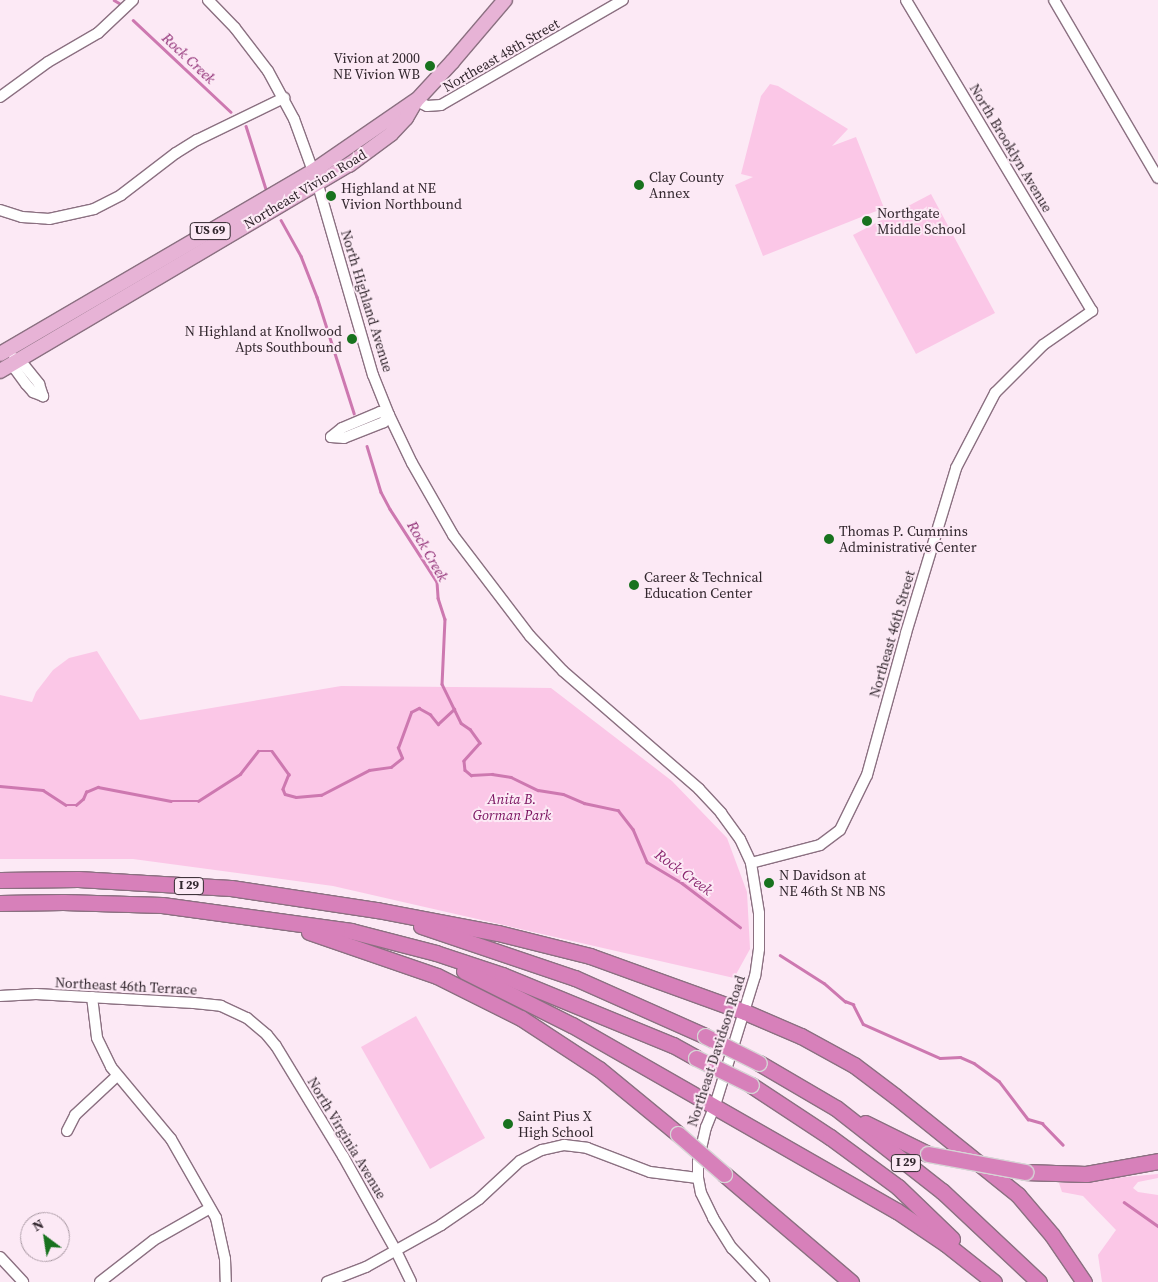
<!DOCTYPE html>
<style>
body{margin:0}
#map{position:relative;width:1158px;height:1282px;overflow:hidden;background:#fce9f5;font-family:"Source Serif 4",serif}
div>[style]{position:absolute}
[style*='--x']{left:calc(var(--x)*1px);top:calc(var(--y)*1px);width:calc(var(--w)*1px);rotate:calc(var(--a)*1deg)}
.green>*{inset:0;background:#fbc7e7}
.stream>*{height:2.5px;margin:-1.25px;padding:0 1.25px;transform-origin:1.25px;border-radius:1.25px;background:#cd78b0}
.roads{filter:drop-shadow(1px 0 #8b7081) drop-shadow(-1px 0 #8b7081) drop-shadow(0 1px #8b7081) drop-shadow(0 -1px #8b7081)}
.minor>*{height:10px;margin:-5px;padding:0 5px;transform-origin:5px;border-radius:5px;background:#fff}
.major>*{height:14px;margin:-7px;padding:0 7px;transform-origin:7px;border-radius:7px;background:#e7b3d6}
.highway>*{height:15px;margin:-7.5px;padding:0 7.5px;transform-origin:7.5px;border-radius:7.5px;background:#d780ba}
.bridges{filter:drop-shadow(1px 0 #d6d4d5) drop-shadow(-1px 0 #d6d4d5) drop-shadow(0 1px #d6d4d5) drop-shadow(0 -1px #d6d4d5)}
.highway-bridge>*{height:15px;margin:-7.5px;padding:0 7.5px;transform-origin:7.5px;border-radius:7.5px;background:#d780ba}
.dots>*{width:14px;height:14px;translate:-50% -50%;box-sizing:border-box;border:2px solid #fce9f5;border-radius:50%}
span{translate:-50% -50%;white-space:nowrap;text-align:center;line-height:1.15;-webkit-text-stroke:4px #fce9f5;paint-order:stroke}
.shield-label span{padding:1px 4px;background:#fce9f5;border:1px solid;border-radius:4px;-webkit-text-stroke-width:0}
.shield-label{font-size:12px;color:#32272e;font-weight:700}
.street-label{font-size:14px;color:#32272e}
.poi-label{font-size:14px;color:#32272e}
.right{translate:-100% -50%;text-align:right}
.left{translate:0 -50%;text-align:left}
.park-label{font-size:14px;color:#78105e;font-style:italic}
.water-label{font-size:15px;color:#8b2770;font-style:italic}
.north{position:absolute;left:20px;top:1212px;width:50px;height:50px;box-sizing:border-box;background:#fce9f5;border:1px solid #ab9ba5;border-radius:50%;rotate:329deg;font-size:14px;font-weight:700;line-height:20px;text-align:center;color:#32272e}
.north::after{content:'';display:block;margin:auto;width:18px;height:22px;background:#18721e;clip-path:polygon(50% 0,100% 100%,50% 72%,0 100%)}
</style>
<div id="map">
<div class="green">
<i style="clip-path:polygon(770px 84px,778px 86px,848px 129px,832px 146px,856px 137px,884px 208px,763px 256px,735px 185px,753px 177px,741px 174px,761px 96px)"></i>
<i style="clip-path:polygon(931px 194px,995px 313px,916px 354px,853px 235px)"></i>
<i style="clip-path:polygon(97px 651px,140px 720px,341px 686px,551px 688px,672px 781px,727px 838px,747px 892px,750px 949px,734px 978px,333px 886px,133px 859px,0 859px,0 695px,32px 702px,36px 692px,53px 670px,69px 658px)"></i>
<i style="clip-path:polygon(416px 1016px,485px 1138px,430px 1169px,361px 1047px)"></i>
<i style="clip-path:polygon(1158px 1174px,1158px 1178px,1138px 1182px,1133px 1188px,1138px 1192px,1158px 1195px,1158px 1282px,1102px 1282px,1098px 1255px,1116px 1230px,1083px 1196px,1062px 1192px,1059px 1183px)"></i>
</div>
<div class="stream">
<i style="--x:114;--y:0;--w:6;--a:31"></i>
<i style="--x:133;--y:20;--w:134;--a:43.2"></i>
<i style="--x:246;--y:126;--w:66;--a:72.4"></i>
<i style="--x:281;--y:220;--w:41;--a:60.9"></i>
<i style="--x:301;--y:256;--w:44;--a:68.7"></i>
<i style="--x:317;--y:297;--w:122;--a:72.3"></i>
<i style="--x:367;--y:446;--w:48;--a:73.1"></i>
<i style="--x:381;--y:492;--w:19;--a:62"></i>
<i style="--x:390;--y:509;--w:87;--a:57.2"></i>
<i style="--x:437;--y:582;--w:16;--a:86"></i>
<i style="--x:438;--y:598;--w:22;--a:72"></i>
<i style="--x:445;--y:619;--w:65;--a:92.6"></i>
<i style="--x:442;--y:684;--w:43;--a:64"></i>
<i style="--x:461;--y:723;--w:11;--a:34"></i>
<i style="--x:470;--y:729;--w:17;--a:54"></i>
<i style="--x:480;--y:743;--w:24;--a:132"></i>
<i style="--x:464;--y:761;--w:9;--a:84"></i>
<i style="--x:465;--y:770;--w:8;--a:40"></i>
<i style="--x:471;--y:775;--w:21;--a:-3"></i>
<i style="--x:492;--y:774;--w:19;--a:9"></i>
<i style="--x:511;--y:777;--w:30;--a:26"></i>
<i style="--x:538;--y:790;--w:25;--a:9"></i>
<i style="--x:563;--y:794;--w:23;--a:23"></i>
<i style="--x:584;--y:803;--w:35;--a:12"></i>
<i style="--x:618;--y:810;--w:24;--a:52"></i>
<i style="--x:633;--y:829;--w:36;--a:67"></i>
<i style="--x:647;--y:862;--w:41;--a:31"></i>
<i style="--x:682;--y:883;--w:73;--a:37.2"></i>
<i style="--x:0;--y:786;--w:43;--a:5.3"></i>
<i style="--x:43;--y:790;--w:27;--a:33"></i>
<i style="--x:66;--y:805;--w:10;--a:0"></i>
<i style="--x:76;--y:805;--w:9;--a:-41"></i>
<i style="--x:83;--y:799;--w:8;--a:-67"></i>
<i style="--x:86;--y:792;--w:13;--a:-23"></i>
<i style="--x:98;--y:787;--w:74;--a:10.9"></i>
<i style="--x:171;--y:801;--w:27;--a:0"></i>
<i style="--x:198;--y:801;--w:50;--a:-32.7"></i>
<i style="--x:240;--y:774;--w:29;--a:-52"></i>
<i style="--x:258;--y:751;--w:14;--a:0"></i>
<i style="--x:272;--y:751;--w:29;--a:54"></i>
<i style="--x:289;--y:774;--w:16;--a:112"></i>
<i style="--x:283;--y:789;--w:5;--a:68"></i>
<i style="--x:285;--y:794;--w:11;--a:15"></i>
<i style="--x:296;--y:797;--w:25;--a:-5"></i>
<i style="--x:321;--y:795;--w:54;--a:-27.5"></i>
<i style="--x:369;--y:770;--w:22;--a:-8"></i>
<i style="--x:391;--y:767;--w:14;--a:-39"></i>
<i style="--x:402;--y:758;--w:11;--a:-112"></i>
<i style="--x:398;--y:748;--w:38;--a:-70"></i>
<i style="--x:411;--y:712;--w:9;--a:-27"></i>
<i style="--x:419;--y:708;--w:13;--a:29"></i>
<i style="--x:430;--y:714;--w:13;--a:51"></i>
<i style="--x:438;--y:724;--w:22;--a:-43"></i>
<i style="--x:780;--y:955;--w:52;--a:32.5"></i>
<i style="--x:824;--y:983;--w:28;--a:41"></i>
<i style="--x:845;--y:1001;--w:9;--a:21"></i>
<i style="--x:853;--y:1004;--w:22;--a:63"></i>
<i style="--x:863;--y:1024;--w:84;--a:23.8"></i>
<i style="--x:940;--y:1058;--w:20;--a:-3"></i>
<i style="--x:960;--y:1057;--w:15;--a:23"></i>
<i style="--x:974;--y:1063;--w:31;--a:36"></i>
<i style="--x:999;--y:1081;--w:48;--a:52.7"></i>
<i style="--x:1028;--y:1119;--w:15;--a:16"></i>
<i style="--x:1042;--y:1123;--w:30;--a:46"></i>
<i style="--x:1124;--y:1202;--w:42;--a:35.2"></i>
</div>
<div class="roads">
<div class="minor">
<i style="--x:208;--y:0;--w:39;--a:46"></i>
<i style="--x:235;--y:28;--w:54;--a:52.5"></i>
<i style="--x:268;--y:71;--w:55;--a:61.6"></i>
<i style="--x:294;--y:119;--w:70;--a:70"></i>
<i style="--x:318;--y:185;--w:198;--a:73.9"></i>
<i style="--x:373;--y:375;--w:43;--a:68.2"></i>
<i style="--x:389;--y:415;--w:53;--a:64.4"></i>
<i style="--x:412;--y:463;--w:83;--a:60.3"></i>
<i style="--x:453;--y:535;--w:127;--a:52.7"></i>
<i style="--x:530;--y:636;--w:48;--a:46.7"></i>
<i style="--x:563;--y:671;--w:180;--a:40.9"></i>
<i style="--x:699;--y:789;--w:33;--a:47"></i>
<i style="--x:721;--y:813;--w:32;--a:54"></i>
<i style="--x:740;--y:839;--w:26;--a:65"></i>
<i style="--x:751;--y:863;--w:51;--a:80.9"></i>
<i style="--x:759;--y:913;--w:36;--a:90"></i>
<i style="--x:759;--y:949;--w:27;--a:98"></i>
<i style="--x:755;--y:976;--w:135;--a:107.2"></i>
<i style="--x:715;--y:1105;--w:24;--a:112"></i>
<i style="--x:706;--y:1127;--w:36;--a:103"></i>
<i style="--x:698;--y:1162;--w:16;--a:90"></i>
<i style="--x:698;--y:1178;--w:15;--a:79"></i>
<i style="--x:701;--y:1193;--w:28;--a:64"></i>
<i style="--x:713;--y:1218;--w:36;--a:58"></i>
<i style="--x:732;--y:1248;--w:47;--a:46.7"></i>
<i style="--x:1054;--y:0;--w:206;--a:59.7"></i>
<i style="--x:0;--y:97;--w:59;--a:-36.1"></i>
<i style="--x:48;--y:62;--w:58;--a:-30.1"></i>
<i style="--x:98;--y:33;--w:48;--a:-43.3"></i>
<i style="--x:416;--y:101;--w:12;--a:24"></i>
<i style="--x:427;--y:106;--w:14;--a:-4"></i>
<i style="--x:441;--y:105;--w:210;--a:-30"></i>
<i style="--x:0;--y:210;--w:23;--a:18"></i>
<i style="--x:22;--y:217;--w:27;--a:4"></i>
<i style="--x:49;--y:219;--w:46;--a:-12.5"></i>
<i style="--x:94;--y:209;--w:30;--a:-27"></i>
<i style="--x:121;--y:195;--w:69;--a:-37.4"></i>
<i style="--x:176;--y:153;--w:25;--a:-32"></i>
<i style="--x:197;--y:140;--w:97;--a:-25.8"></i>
<i style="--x:14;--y:358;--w:11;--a:85"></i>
<i style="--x:15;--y:369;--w:19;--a:54"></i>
<i style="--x:26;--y:384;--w:11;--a:49"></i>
<i style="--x:33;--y:392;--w:11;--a:22"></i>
<i style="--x:16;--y:361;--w:8;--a:23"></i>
<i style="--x:23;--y:364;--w:26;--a:51"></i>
<i style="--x:39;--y:384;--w:13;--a:72"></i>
<i style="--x:380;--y:412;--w:9;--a:18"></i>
<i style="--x:389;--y:415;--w:9;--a:126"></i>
<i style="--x:384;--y:422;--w:43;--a:158.2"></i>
<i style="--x:344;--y:438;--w:13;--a:-176"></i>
<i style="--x:331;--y:437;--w:14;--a:-39"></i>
<i style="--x:342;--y:428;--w:41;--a:-22.8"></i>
<i style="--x:751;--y:863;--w:71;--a:-14.6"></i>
<i style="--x:820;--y:845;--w:25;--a:-37"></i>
<i style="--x:840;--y:830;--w:61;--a:-63.9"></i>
<i style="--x:867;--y:775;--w:147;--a:-74.6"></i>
<i style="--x:906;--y:633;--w:172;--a:-73.1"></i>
<i style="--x:956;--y:468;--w:85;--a:-62.5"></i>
<i style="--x:995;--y:393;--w:68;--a:-45"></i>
<i style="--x:1043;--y:345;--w:60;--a:-34.8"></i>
<i style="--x:1092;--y:311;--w:362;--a:-120.9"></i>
<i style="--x:0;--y:996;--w:36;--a:-3"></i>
<i style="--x:36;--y:994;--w:158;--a:3.3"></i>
<i style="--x:194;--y:1003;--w:27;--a:6"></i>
<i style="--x:221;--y:1006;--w:29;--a:25"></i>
<i style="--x:247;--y:1018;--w:26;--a:40"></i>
<i style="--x:267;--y:1035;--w:14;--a:51"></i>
<i style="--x:276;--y:1046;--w:129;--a:58.7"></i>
<i style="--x:343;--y:1156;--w:109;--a:60.8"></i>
<i style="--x:396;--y:1251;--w:34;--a:64"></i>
<i style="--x:92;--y:997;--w:41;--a:83"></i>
<i style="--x:97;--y:1038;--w:32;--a:64"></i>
<i style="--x:111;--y:1067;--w:94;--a:50.2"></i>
<i style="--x:171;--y:1139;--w:91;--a:60.3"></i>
<i style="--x:216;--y:1218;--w:42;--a:77.6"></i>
<i style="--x:225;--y:1259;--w:23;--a:88"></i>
<i style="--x:67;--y:1131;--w:18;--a:-63"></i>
<i style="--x:75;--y:1115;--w:57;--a:-42.9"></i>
<i style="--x:0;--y:1257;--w:34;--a:47"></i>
<i style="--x:100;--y:1282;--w:68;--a:-37.9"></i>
<i style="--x:154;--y:1240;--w:64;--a:-29.7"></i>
<i style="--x:327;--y:1282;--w:42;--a:-21"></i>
<i style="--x:366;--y:1267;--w:86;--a:-29.2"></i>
<i style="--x:441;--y:1225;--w:46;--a:-34.4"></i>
<i style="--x:479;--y:1199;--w:56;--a:-42.8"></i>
<i style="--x:520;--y:1161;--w:25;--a:-27"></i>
<i style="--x:542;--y:1150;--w:23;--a:-13"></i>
<i style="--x:564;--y:1145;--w:23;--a:7"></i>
<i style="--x:587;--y:1148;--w:67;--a:20.9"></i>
<i style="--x:650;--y:1172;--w:48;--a:7.1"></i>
</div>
<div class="major">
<i style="--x:0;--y:354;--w:363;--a:-30.3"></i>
<i style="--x:313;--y:171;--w:124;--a:-34.5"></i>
<i style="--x:0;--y:371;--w:405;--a:-30.6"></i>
<i style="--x:349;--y:165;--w:52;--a:-36.4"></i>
<i style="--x:391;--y:134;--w:22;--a:-47"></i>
<i style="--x:406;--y:118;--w:20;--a:-60"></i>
<i style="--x:416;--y:101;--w:54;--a:-47.2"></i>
<i style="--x:453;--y:61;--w:80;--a:-49.6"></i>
</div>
<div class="highway">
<i style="--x:0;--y:880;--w:78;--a:-0.7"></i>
<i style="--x:78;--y:879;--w:153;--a:3.4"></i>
<i style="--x:231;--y:888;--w:148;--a:8.6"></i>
<i style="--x:377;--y:910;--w:123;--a:10.8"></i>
<i style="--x:498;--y:933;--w:95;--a:14"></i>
<i style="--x:590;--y:956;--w:165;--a:19.9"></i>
<i style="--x:745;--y:1012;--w:61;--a:23.2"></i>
<i style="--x:801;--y:1036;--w:60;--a:28.7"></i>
<i style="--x:854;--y:1065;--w:51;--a:37.1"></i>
<i style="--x:895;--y:1096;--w:158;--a:38.8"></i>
<i style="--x:1018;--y:1195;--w:52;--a:49.6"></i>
<i style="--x:1052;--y:1235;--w:57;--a:55.8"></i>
<i style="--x:0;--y:903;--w:63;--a:-0.9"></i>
<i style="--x:63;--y:902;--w:99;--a:1.7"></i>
<i style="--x:162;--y:905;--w:191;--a:7.8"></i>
<i style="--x:351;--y:931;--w:88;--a:14.5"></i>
<i style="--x:436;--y:953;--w:70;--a:18.4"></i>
<i style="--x:502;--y:975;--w:185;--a:22.3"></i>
<i style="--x:673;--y:1045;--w:26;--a:29"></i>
<i style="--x:421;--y:926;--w:163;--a:18.7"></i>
<i style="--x:575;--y:978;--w:142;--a:24"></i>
<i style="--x:309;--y:932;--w:135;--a:19"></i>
<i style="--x:437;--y:976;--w:94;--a:26.6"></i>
<i style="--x:521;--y:1018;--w:93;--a:33.2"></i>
<i style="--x:599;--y:1069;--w:102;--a:39.4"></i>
<i style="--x:464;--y:971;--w:121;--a:26.6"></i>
<i style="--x:572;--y:1025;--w:374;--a:29.8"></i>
<i style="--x:897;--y:1211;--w:59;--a:34"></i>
<i style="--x:946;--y:1244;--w:61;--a:38.4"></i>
<i style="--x:759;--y:1063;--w:89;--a:30.3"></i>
<i style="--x:836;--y:1108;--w:135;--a:38.1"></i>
<i style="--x:942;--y:1191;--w:133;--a:43.2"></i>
<i style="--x:751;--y:1085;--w:95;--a:33.4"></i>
<i style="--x:830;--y:1137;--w:84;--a:36.3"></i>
<i style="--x:898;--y:1187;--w:75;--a:43.9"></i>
<i style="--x:865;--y:1123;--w:70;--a:26.2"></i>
<i style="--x:1025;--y:1172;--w:61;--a:1.9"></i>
<i style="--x:1086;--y:1174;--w:73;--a:-10.2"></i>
<i style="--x:724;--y:1174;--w:167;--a:40.4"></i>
</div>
</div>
<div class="bridges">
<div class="highway-bridge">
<i style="--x:705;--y:1036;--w:60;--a:26.6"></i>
<i style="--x:696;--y:1058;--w:61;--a:26.1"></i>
<i style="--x:678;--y:1134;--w:61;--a:41"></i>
<i style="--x:928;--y:1154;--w:99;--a:10.5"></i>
</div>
</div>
<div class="dots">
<i style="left:430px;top:66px;background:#18721e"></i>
<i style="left:639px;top:185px;background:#18721e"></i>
<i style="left:331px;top:196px;background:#18721e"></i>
<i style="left:867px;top:221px;background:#18721e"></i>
<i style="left:352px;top:339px;background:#18721e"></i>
<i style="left:829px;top:539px;background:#18721e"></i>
<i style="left:634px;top:585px;background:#18721e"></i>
<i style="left:769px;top:883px;background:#18721e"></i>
<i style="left:508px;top:1124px;background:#18721e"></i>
</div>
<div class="shield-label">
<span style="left:210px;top:231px">US 69</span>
<span style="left:189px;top:886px">I 29</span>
<span style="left:906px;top:1163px">I 29</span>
</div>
<div class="street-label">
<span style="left:501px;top:55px;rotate:-30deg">Northeast 48th Street</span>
<span style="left:1011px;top:148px;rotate:59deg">North Brooklyn Avenue</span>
<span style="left:305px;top:189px;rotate:-31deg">Northeast Vivion Road</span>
<span style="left:367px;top:301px;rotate:73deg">North Highland Avenue</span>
<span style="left:892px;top:634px;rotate:-74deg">Northeast 46th Street</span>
<span style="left:126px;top:986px;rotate:3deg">Northeast 46th Terrace</span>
<span style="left:716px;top:1051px;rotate:-72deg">Northeast Davidson Road</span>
<span style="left:347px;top:1138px;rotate:59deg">North Virginia Avenue</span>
</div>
<div class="poi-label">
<span class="right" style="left:420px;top:66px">Vivion at 2000<br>NE Vivion WB</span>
<span class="left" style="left:649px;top:185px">Clay County<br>Annex</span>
<span class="left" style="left:341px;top:196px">Highland at NE<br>Vivion Northbound</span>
<span class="left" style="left:877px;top:221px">Northgate<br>Middle School</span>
<span class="right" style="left:342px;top:339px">N Highland at Knollwood<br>Apts Southbound</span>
<span class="left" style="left:839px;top:539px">Thomas P. Cummins<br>Administrative Center</span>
<span class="left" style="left:644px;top:585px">Career &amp; Technical<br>Education Center</span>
<span class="left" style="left:779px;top:883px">N Davidson at<br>NE 46th St NB NS</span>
<span class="left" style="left:518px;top:1124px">Saint Pius X<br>High School</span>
</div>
<div class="park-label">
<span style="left:512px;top:807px">Anita B.<br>Gorman Park</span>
</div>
<div class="water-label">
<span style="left:189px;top:58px;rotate:43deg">Rock Creek</span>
<span style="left:428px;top:551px;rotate:60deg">Rock Creek</span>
<span style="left:684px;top:872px;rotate:36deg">Rock Creek</span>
</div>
<div class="north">N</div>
</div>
